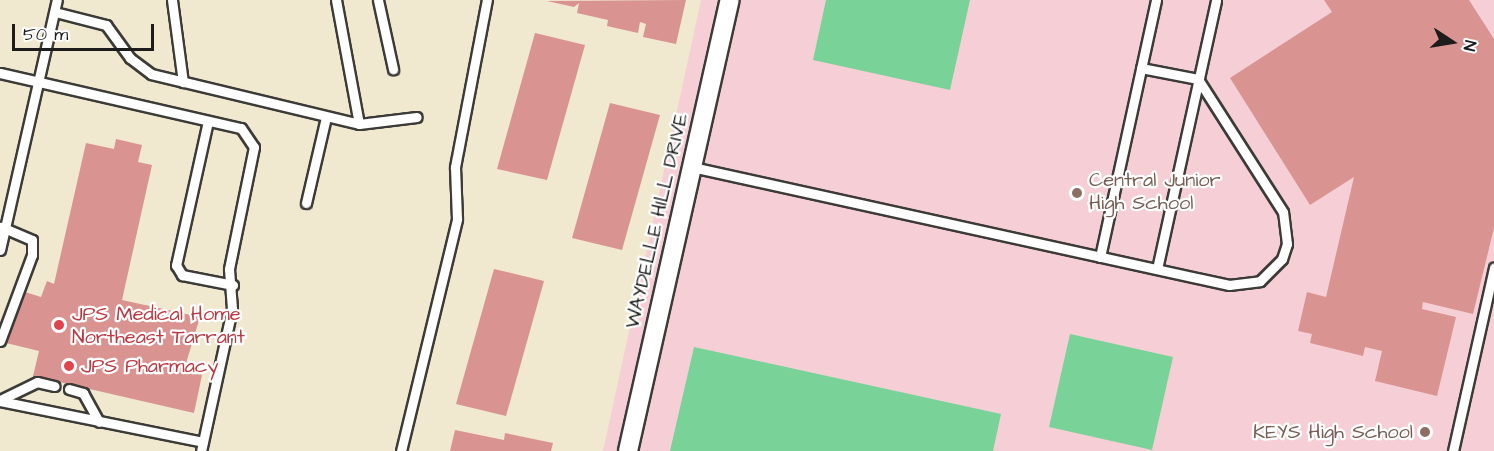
<!DOCTYPE html>
<style>
body{margin:0}
#map{position:relative;width:1494px;height:451px;overflow:hidden;background:#f0e9cf;font-family:"Architects Daughter",sans-serif}
div>[style]{position:absolute}
[style*='--x']{left:calc(var(--x)*1px);top:calc(var(--y)*1px);width:calc(var(--w)*1px);rotate:calc(var(--a)*1deg)}
.built>*{inset:0;background:#f6cfd6}
.green>*{inset:0;background:#79d298}
.building>*{inset:0;background:#d99491}
.roads{filter:drop-shadow(2px 0 #3c3b37) drop-shadow(-2px 0 #3c3b37) drop-shadow(0 2px #3c3b37) drop-shadow(0 -2px #3c3b37)}
.lane>*{height:9px;margin:-4.5px;padding:0 4.5px;transform-origin:4.5px;border-radius:4.5px;background:#fff}
.street>*{height:18px;margin:-9px;padding:0 9px;transform-origin:9px;border-radius:9px;background:#fff}
.dots>*{width:16px;height:16px;translate:-50% -50%;box-sizing:border-box;border:3px solid #fff;border-radius:50%}
span{translate:-50% -50%;white-space:nowrap;text-align:center;line-height:1.15;-webkit-text-stroke:4.5px #fff;paint-order:stroke}
.education-label{font-size:20px;color:#785e54}
.left{translate:0 -50%;text-align:left}
.right{translate:-100% -50%;text-align:right}
.street-label{font-size:20px;color:#1c1c1c}
.health-label{font-size:20px;color:#be3a42}
.north{position:absolute;left:1422px;top:12px;width:60px;height:60px;-webkit-text-stroke:4px #fff;paint-order:stroke;rotate:102deg;font-size:16px;font-weight:700;line-height:24px;text-align:center;color:#1c1c1c}
.north::after{content:'';display:block;margin:auto;width:21px;height:27px;background:#1c1c1c;clip-path:polygon(50% 0,100% 100%,50% 72%,0 100%)}
.scale{position:absolute;left:12px;top:24px;width:142px;height:27px;box-sizing:border-box;border:3px solid #1c1c1c;border-top:0;padding-left:8px;font-size:18px;line-height:21px;white-space:nowrap;color:#1c1c1c;-webkit-text-stroke:4px #fff;paint-order:stroke}
</style>
<div id="map">
<div class="built">
<i style="clip-path:polygon(701px 0,1494px 0,1494px 451px,603px 451px)"></i>
</div>
<div class="green">
<i style="clip-path:polygon(826px 0,970px 0,950px 90px,813px 60px)"></i>
<i style="clip-path:polygon(1070px 334px,1173px 357px,1152px 450px,1049px 427px)"></i>
<i style="clip-path:polygon(694px 347px,1001px 414px,993px 451px,670px 451px)"></i>
</div>
<div class="building">
<i style="clip-path:polygon(686px 0,676px 44px,643px 37px,646px 24px,640px 22px,638px 33px,607px 26px,608px 20px,577px 13px,579px 3px,574px 7px,547px 1px)"></i>
<i style="clip-path:polygon(1324px 0,1469px 0,1494px 39px,1494px 228px,1473px 314px,1423px 302px,1422px 309px,1456px 317px,1437px 396px,1375px 381px,1382px 351px,1365px 347px,1363px 356px,1310px 343px,1312px 334px,1298px 331px,1307px 292px,1326px 297px,1354px 177px,1310px 205px,1230px 78px,1332px 12px)"></i>
<i style="clip-path:polygon(535px 33px,585px 45px,547px 180px,497px 169px)"></i>
<i style="clip-path:polygon(610px 103px,660px 115px,622px 250px,572px 238px)"></i>
<i style="clip-path:polygon(116px 139px,142px 145px,138px 162px,152px 165px,122px 300px,200px 317px,184px 370px,202px 375px,194px 413px,33px 376px,39px 351px,6px 343px,25px 292px,41px 297px,47px 281px,54px 284px,86px 143px,114px 149px)"></i>
<i style="clip-path:polygon(494px 269px,544px 281px,506px 416px,456px 404px)"></i>
<i style="clip-path:polygon(455px 430px,504px 440px,505px 433px,553px 443px,551px 451px,450px 451px)"></i>
</div>
<div class="roads">
<div class="lane">
<i style="--x:172;--y:0;--w:83;--a:82.4"></i>
<i style="--x:378;--y:0;--w:71;--a:77.7"></i>
<i style="--x:55;--y:12;--w:53;--a:14.3"></i>
<i style="--x:106;--y:25;--w:41;--a:54"></i>
<i style="--x:130;--y:58;--w:26;--a:37"></i>
<i style="--x:151;--y:74;--w:214;--a:13.5"></i>
<i style="--x:359;--y:124;--w:126;--a:-100.5"></i>
<i style="--x:0;--y:73;--w:247;--a:12.9"></i>
<i style="--x:241;--y:128;--w:23;--a:56"></i>
<i style="--x:254;--y:147;--w:125;--a:101.6"></i>
<i style="--x:229;--y:269;--w:40;--a:85.7"></i>
<i style="--x:232;--y:309;--w:145;--a:102.3"></i>
<i style="--x:208;--y:121;--w:148;--a:102.5"></i>
<i style="--x:176;--y:265;--w:12;--a:59"></i>
<i style="--x:182;--y:275;--w:52;--a:11.1"></i>
<i style="--x:359;--y:124;--w:58;--a:-6.9"></i>
<i style="--x:692;--y:167;--w:550;--a:12.39"></i>
<i style="--x:1229;--y:285;--w:31;--a:-7"></i>
<i style="--x:1260;--y:281;--w:31;--a:-45"></i>
<i style="--x:1282;--y:259;--w:16;--a:-72"></i>
<i style="--x:1287;--y:244;--w:32;--a:-97"></i>
<i style="--x:1283;--y:212;--w:158;--a:-122.6"></i>
<i style="--x:1198;--y:79;--w:58;--a:-169.1"></i>
<i style="--x:306;--y:203;--w:88;--a:-76.9"></i>
<i style="--x:0;--y:250;--w:256;--a:-77.2"></i>
<i style="--x:1100;--y:257;--w:263;--a:-77.7"></i>
<i style="--x:1157;--y:269;--w:275;--a:-77.6"></i>
<i style="--x:0;--y:341;--w:92;--a:-69.6"></i>
<i style="--x:32;--y:255;--w:15;--a:-90"></i>
<i style="--x:32;--y:240;--w:34;--a:-157"></i>
<i style="--x:69;--y:389;--w:15;--a:16"></i>
<i style="--x:83;--y:393;--w:33;--a:61"></i>
<i style="--x:0;--y:400;--w:41;--a:-25.9"></i>
<i style="--x:37;--y:382;--w:18;--a:13"></i>
<i style="--x:0;--y:401;--w:207;--a:11.4"></i>
<i style="--x:401;--y:451;--w:239;--a:-76.4"></i>
<i style="--x:457;--y:219;--w:52;--a:-92.2"></i>
<i style="--x:455;--y:167;--w:170;--a:-79.2"></i>
<i style="--x:1453;--y:451;--w:188;--a:-77.4"></i>
</div>
<div class="street">
<i style="--x:628;--y:451;--w:462;--a:-77.3"></i>
</div>
</div>
<div class="dots">
<i style="left:1077px;top:193px;background:#8d6e63"></i>
<i style="left:59px;top:325px;background:#e0444e"></i>
<i style="left:69px;top:366px;background:#e0444e"></i>
<i style="left:1425px;top:432px;background:#8d6e63"></i>
</div>
<div class="education-label">
<span class="left" style="left:1089px;top:192px">Central Junior<br>High School</span>
<span class="right" style="left:1413px;top:432px">KEYS High School</span>
</div>
<div class="street-label">
<span style="left:657px;top:221px;rotate:-77deg">WAYDELLE HILL DRIVE</span>
</div>
<div class="health-label">
<span class="left" style="left:72px;top:326px">JPS Medical Home<br>Northeast Tarrant</span>
<span class="left" style="left:81px;top:366px">JPS Pharmacy</span>
</div>
<div class="north">N</div>
<div class="scale">50 m</div>
</div>
